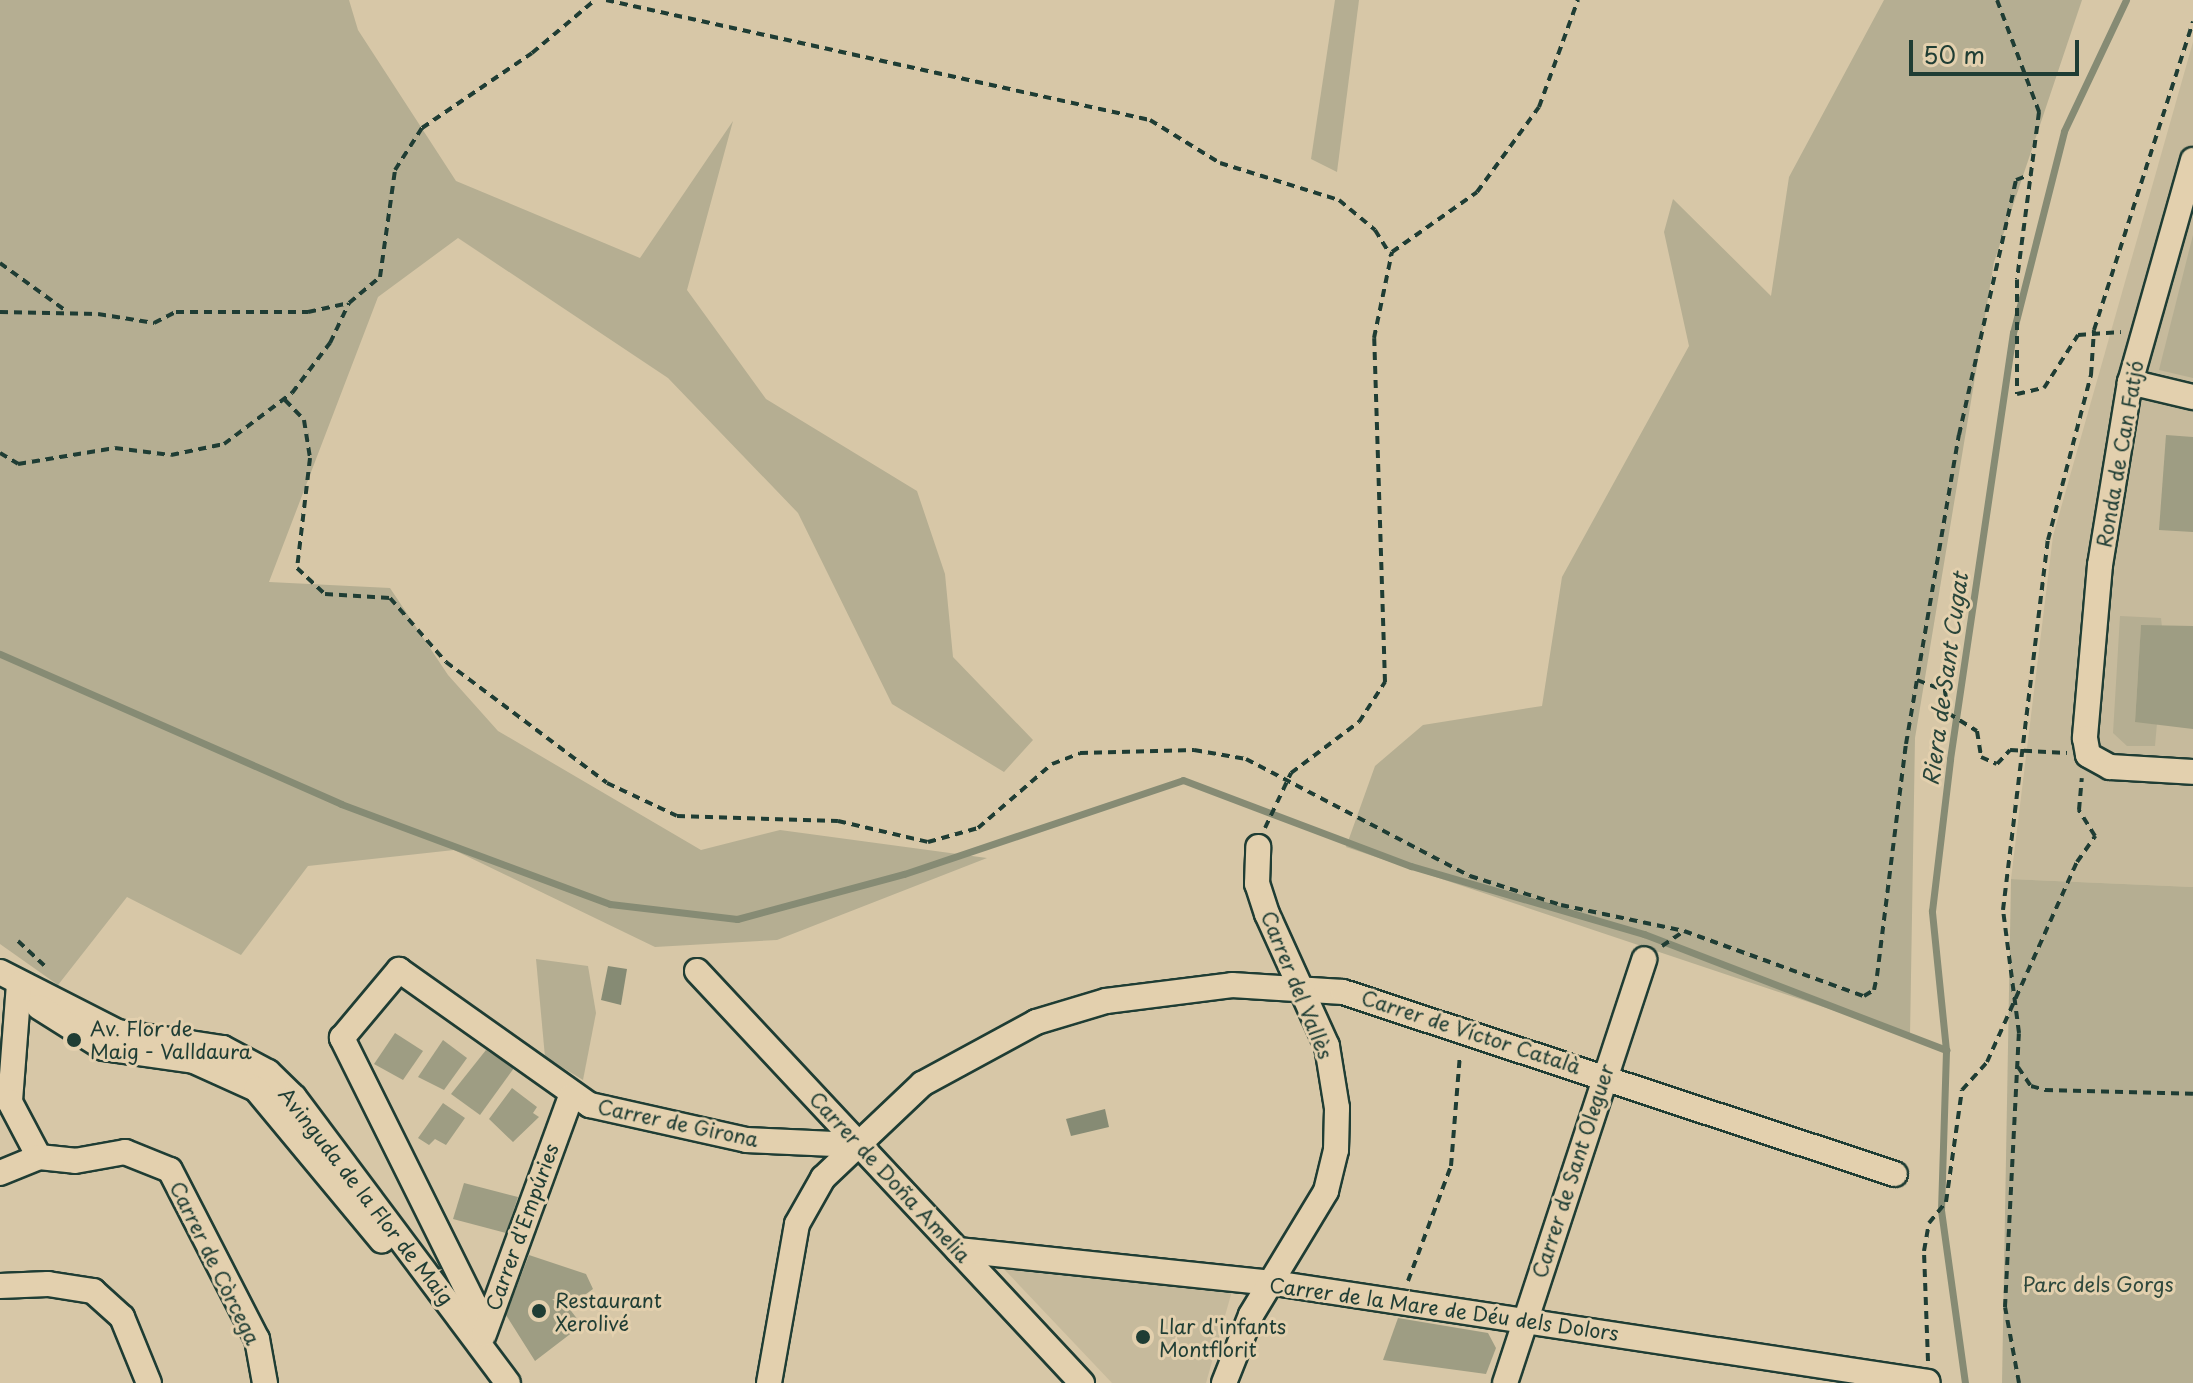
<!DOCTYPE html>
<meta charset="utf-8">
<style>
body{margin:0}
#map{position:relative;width:2193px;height:1383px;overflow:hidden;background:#d7c7a7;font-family:"Playpen Sans",sans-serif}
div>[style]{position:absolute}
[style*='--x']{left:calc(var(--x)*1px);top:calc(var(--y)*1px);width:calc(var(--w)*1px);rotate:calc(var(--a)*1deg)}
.built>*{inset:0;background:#c6ba9c}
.green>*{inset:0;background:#b5ae92}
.water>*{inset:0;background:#868b74}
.stream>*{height:7px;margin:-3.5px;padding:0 3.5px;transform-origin:3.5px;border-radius:3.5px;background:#868b74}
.building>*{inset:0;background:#9e9d83}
.path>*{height:4px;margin-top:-2px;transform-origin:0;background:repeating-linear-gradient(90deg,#1f3d34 0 8px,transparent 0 14px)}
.roads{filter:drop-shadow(2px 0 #1f3d34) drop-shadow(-2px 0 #1f3d34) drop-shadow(0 2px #1f3d34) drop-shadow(0 -2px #1f3d34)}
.minor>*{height:24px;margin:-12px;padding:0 12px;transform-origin:12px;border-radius:12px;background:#e3d0ae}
.dots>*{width:22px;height:22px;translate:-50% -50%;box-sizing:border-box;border:4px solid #e3d0ae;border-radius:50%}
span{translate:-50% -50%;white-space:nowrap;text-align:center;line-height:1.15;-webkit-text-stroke:6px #e3d0ae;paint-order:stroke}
.street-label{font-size:20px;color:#1f3d34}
.poi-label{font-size:20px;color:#1f3d34}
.left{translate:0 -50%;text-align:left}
.park-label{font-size:20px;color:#2e483d}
.water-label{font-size:22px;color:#29453a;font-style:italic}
.scale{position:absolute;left:1909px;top:40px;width:170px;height:36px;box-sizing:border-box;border:4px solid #1f3d34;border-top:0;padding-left:10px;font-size:24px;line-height:28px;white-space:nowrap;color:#1f3d34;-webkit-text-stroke:6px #e3d0ae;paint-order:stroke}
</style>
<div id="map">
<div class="built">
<i style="clip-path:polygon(2193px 42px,2193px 887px,2011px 879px,2053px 536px)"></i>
<i style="clip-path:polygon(1006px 1262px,1232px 1291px,1206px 1383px,1112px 1383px,1004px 1269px)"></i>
</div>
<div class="green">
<i style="clip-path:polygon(0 0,349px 0,358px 30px,456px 181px,640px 258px,733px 121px,687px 290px,766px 399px,917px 491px,945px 574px,953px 657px,1033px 740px,1004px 772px,892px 704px,798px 513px,668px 378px,458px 238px,378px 297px,269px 582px,390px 588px,448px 675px,498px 731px,701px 850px,780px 830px,987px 858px,777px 940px,655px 947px,454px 850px,308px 866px,241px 955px,127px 897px,58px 985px,0 944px)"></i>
<i style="clip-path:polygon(1335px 0,1359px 0,1337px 172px,1311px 159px)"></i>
<i style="clip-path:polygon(1884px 0,2082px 0,1994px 262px,1980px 347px,1915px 738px,1910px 1036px,1346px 847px,1375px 766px,1423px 725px,1542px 706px,1562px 577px,1689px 346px,1664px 232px,1673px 199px,1771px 296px,1789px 177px)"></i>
<i style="clip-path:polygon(2193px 235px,2193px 378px,2159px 370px)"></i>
<i style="clip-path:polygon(2120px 616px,2161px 618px,2162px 627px,2141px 626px,2135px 721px,2157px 723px,2155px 746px,2127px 746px,2113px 733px)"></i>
<i style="clip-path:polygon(2011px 879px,2193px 887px,2193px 1383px,2002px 1383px)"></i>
<i style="clip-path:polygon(536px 959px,588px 966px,596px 1013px,583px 1080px,545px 1057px)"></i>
</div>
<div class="water">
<i style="clip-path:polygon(608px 966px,627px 969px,621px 1005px,601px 1000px)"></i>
<i style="clip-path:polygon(1105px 1109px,1109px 1127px,1071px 1136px,1066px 1119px)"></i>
</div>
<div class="stream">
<i style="--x:0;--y:654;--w:373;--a:23.7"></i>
<i style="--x:341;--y:804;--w:287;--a:20.4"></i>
<i style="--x:610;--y:904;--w:128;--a:6.7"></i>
<i style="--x:737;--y:919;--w:173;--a:-15.1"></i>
<i style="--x:904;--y:874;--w:294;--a:-18.6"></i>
<i style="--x:1183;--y:780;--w:244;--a:20.7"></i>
<i style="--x:1411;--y:866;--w:243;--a:16.3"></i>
<i style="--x:1644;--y:934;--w:324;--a:21"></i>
<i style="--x:1965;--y:1383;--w:175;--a:-97.9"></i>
<i style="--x:1941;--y:1210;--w:160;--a:-88.2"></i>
<i style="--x:1946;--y:1050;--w:140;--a:-95.8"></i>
<i style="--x:1932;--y:911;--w:153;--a:-83.2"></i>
<i style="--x:1950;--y:759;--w:431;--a:-81.6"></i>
<i style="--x:2013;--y:333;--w:208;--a:-75.8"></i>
<i style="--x:2064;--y:131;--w:145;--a:-64.7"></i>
</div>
<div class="building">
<i style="clip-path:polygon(2166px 435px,2193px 437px,2193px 532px,2159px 530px)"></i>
<i style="clip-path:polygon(2141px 625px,2193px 626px,2193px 729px,2135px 722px)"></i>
<i style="clip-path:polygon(395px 1033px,423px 1051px,403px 1080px,374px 1064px)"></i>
<i style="clip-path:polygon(443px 1040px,467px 1058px,444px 1090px,418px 1077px)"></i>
<i style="clip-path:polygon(486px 1050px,514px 1068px,480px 1115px,451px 1094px)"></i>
<i style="clip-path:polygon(512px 1088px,537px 1107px,533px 1113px,539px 1117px,513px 1142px,489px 1119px)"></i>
<i style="clip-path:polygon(443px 1103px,465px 1118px,446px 1145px,435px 1139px,429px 1145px,418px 1138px)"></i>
<i style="clip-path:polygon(464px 1183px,518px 1197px,506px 1233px,453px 1219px)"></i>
<i style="clip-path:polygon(529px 1255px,586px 1274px,593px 1289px,568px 1307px,582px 1325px,535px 1361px,506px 1315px)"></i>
<i style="clip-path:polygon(1398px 1318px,1488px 1333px,1496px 1348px,1486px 1374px,1383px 1360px)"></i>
</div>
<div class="path">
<i style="--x:606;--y:0;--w:557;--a:12.44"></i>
<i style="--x:1150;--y:120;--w:82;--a:31.6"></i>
<i style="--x:1220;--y:163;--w:125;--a:17.3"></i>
<i style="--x:1339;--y:200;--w:47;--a:39.8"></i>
<i style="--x:1375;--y:230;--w:31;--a:58"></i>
<i style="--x:1997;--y:0;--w:120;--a:69.4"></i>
<i style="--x:2039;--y:112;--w:169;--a:97.5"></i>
<i style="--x:2017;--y:280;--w:114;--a:90"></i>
<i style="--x:2017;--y:394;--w:28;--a:-13"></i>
<i style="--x:2044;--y:388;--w:63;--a:-57.3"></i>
<i style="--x:2078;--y:335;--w:43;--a:-4"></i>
<i style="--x:0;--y:263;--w:82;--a:36"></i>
<i style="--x:0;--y:312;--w:98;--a:1.2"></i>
<i style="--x:98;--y:314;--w:57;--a:9.1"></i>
<i style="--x:154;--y:323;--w:25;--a:-27"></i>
<i style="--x:176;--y:312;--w:132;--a:0"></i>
<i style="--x:308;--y:312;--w:42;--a:-12.4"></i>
<i style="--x:349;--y:303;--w:40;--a:-40"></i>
<i style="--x:380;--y:277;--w:108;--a:-82"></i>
<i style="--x:395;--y:170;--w:50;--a:-57.3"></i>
<i style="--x:422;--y:128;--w:133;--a:-34.3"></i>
<i style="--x:532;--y:53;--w:82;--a:-40.1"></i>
<i style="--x:285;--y:400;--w:28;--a:46"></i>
<i style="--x:304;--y:420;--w:38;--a:81"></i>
<i style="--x:310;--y:458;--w:111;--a:96.7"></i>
<i style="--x:297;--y:568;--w:38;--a:43"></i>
<i style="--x:325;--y:594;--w:65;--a:3.5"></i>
<i style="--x:390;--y:598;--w:85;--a:48.8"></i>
<i style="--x:446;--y:662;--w:201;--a:36.9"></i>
<i style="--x:607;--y:783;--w:77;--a:25.2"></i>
<i style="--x:677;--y:816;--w:161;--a:1.8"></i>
<i style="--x:838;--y:821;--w:92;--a:13.1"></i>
<i style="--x:928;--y:842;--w:52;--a:-15.6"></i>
<i style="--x:978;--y:828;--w:98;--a:-40.9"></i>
<i style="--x:1052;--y:764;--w:30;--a:-21"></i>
<i style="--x:1080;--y:753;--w:114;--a:-1.5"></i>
<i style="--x:1194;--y:750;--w:53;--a:9.8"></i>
<i style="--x:1246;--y:759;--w:253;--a:27.6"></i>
<i style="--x:1470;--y:876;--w:96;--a:17.7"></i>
<i style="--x:1561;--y:905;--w:126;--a:11.9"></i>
<i style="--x:1684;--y:931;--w:191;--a:19.9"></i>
<i style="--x:1864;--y:996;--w:12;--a:-31"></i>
<i style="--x:1874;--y:990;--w:14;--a:-78"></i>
<i style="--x:1877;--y:976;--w:234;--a:-82.9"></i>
<i style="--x:1906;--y:744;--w:314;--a:-80.3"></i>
<i style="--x:1959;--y:435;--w:261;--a:-77.4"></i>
<i style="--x:2016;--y:180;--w:17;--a:-21"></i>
<i style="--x:0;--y:453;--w:21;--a:31"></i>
<i style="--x:18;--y:464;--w:98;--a:-9.4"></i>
<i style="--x:115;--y:448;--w:56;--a:7.1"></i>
<i style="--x:171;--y:455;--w:54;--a:-11.7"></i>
<i style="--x:224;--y:444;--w:85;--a:-36.9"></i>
<i style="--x:292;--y:393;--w:63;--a:-52.8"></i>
<i style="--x:330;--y:343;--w:44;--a:-64.6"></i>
<i style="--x:1917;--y:680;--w:30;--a:21"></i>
<i style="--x:1945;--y:691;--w:22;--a:82"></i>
<i style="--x:1948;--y:713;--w:34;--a:32"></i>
<i style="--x:1977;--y:731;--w:26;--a:81"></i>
<i style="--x:1981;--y:757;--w:17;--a:24"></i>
<i style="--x:1997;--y:764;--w:19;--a:-47"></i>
<i style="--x:2010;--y:750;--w:57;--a:3"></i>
<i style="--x:1265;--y:828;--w:61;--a:-64.7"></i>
<i style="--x:1291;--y:773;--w:85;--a:-36.9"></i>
<i style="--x:1359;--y:722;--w:48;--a:-57"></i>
<i style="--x:1385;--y:682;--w:344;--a:-91.8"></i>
<i style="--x:1374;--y:338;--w:88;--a:-78.2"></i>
<i style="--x:1392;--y:252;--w:104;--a:-35.2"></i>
<i style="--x:1477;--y:192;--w:105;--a:-53.9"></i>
<i style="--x:1539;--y:107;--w:114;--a:-70"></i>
<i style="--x:18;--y:941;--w:40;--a:43"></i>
<i style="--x:1662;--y:946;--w:27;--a:-34"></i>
<i style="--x:2018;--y:1067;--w:23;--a:56"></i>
<i style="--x:2031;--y:1086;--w:15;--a:16"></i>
<i style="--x:2045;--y:1090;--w:148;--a:1.5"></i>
<i style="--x:1408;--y:1281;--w:123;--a:-69.5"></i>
<i style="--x:1451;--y:1166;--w:112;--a:-85.4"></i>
<i style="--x:1928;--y:1361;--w:110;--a:-92.1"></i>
<i style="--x:1924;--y:1251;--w:28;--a:-80"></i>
<i style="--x:1929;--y:1223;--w:27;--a:-51"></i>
<i style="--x:1946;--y:1202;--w:113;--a:-81.9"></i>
<i style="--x:1962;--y:1090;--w:38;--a:-48"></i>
<i style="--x:1987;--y:1062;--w:219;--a:-65.8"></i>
<i style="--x:2077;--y:862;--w:32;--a:-55"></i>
<i style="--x:2095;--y:836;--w:31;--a:-122"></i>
<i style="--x:2079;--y:810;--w:32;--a:-85"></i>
<i style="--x:2019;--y:1383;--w:77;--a:-100.4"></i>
<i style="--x:2005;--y:1307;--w:274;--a:-87.1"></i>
<i style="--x:2019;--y:1033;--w:124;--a:-97.4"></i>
<i style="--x:2003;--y:910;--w:373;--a:-83.1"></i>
<i style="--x:2048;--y:540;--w:171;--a:-75.4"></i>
<i style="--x:2091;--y:375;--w:45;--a:-86.2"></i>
<i style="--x:2094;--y:330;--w:324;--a:-72.2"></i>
</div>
<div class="roads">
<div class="minor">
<i style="--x:2193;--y:160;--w:231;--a:105.8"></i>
<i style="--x:2130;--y:382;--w:185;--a:99.3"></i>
<i style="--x:2100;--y:565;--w:174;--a:95"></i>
<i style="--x:2085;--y:738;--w:17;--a:80"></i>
<i style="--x:2088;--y:755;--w:25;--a:29"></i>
<i style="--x:2110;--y:767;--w:83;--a:3.4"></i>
<i style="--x:2130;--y:382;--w:65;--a:13.4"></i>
<i style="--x:697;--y:971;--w:564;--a:46.94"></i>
<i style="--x:0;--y:972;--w:132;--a:27"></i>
<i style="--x:118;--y:1032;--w:106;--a:8.7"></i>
<i style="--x:223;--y:1048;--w:51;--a:28.1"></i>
<i style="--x:268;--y:1072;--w:36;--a:44"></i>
<i style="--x:294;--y:1097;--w:357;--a:53.2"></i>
<i style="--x:19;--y:984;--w:118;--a:94.4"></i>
<i style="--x:10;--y:1102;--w:62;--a:62.2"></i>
<i style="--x:39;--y:1157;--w:36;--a:6"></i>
<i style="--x:75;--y:1161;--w:51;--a:-10.2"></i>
<i style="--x:125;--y:1152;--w:48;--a:21.8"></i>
<i style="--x:170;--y:1170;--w:190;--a:62.8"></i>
<i style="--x:257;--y:1339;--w:45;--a:79.7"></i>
<i style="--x:39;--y:1007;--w:77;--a:32.2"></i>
<i style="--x:104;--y:1048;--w:91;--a:8.2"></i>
<i style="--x:194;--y:1061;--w:68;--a:24.3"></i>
<i style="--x:256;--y:1089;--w:197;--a:50.3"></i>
<i style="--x:0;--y:1173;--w:42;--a:-22.3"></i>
<i style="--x:958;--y:1250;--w:318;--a:6"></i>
<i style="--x:1274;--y:1283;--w:661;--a:8.61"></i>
<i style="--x:0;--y:1286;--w:48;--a:-2.4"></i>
<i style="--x:48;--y:1284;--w:46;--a:8.8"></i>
<i style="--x:93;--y:1291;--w:39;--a:42"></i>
<i style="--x:122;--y:1317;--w:71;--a:67.8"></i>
<i style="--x:485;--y:1326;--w:322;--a:-116.4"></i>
<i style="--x:342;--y:1038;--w:89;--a:-50"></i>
<i style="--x:399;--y:970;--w:234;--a:35.3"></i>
<i style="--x:590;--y:1105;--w:160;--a:12.6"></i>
<i style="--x:746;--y:1140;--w:110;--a:2.6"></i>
<i style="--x:484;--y:1334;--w:253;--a:-69.9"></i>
<i style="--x:769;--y:1383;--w:161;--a:-80"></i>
<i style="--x:797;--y:1224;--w:53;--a:-60.5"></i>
<i style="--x:823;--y:1178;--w:137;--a:-43.5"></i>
<i style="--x:922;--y:1084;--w:130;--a:-28.5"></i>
<i style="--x:1036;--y:1022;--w:73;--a:-16.7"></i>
<i style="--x:1106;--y:1001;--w:127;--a:-7.2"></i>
<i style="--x:1232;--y:985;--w:111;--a:3.6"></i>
<i style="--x:1343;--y:992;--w:581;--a:18.25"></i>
<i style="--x:1224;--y:1383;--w:73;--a:-68.3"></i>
<i style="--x:1251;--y:1315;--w:145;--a:-58.8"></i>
<i style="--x:1326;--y:1191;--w:42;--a:-76.3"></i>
<i style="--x:1336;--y:1150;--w:42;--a:-88.6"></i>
<i style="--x:1337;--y:1108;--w:63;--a:-99.2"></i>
<i style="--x:1327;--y:1046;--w:145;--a:-114.4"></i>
<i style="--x:1267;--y:914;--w:32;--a:-108"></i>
<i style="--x:1257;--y:884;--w:37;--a:-88"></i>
<i style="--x:1505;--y:1383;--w:446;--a:-71.8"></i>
</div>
</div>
<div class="dots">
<i style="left:74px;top:1040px;background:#1f3d34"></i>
<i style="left:539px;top:1311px;background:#1f3d34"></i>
<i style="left:1143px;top:1337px;background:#1f3d34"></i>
</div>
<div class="street-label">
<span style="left:2120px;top:454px;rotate:-80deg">Ronda de Can Fatjó</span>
<span style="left:1297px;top:985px;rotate:68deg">Carrer del Vallès</span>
<span style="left:1471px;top:1032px;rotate:18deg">Carrer de Víctor Català</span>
<span style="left:678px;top:1123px;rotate:12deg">Carrer de Girona</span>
<span style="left:1573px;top:1171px;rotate:-72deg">Carrer de Sant Oleguer</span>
<span style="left:890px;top:1177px;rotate:47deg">Carrer de Doña Amelia</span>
<span style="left:366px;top:1196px;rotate:52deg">Avinguda de la Flor de Maig</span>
<span style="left:522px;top:1227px;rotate:-70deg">Carrer d'Empúries</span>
<span style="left:215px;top:1263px;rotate:64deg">Carrer de Còrcega</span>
<span style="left:1444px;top:1309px;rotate:8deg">Carrer de la Mare de Déu dels Dolors</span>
</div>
<div class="poi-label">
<span class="left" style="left:90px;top:1040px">Av. Flor de<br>Maig - Valldaura</span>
<span class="left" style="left:555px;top:1312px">Restaurant<br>Xerolivé</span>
<span class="left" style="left:1159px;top:1338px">Llar d'infants<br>Montflorit</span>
</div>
<div class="park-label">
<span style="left:2098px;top:1284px">Parc dels Gorgs</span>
</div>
<div class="water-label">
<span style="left:1944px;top:679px;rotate:-82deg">Riera de Sant Cugat</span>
</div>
<div class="scale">50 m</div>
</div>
